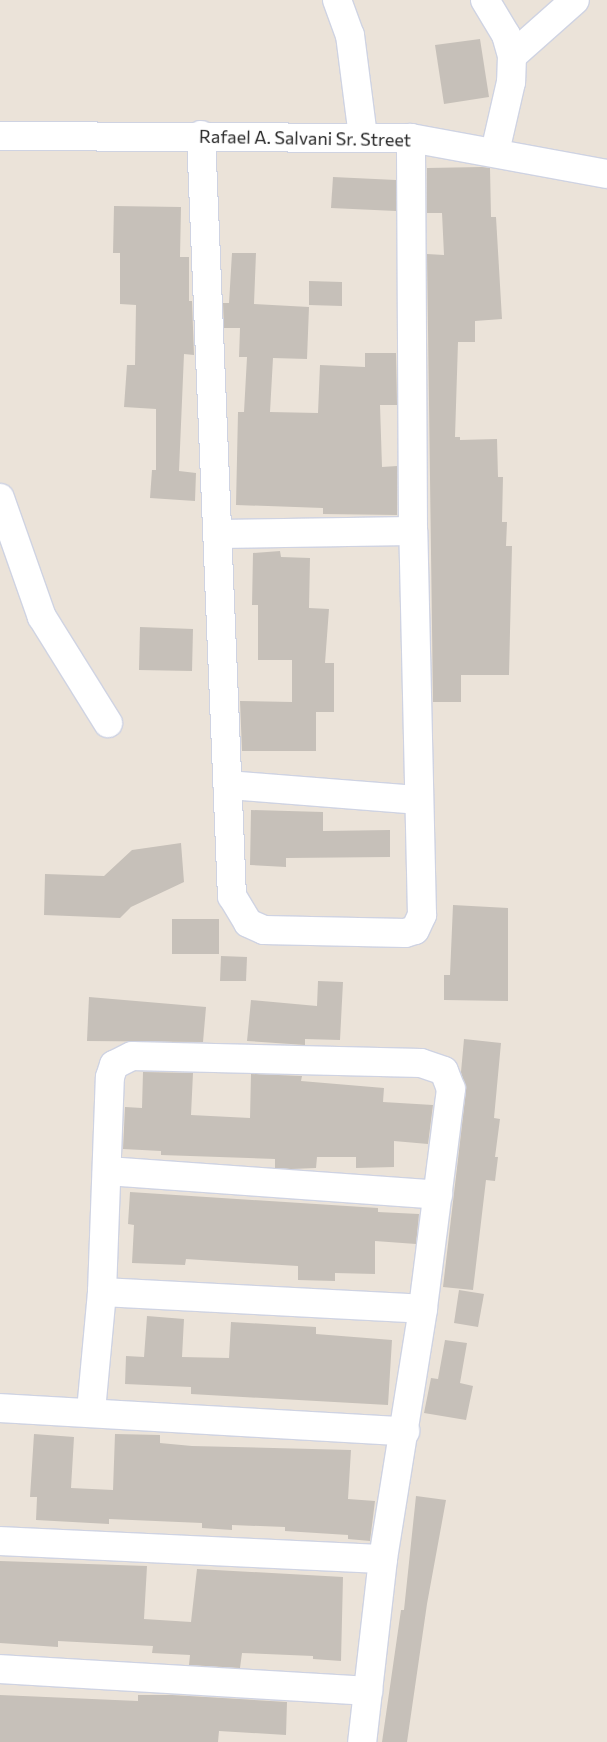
<!DOCTYPE html>
<style>
body{margin:0}
#map{position:relative;width:607px;height:1742px;overflow:hidden;background:#ebe3d9;font-family:Commissioner,sans-serif}
div>[style]{position:absolute}
[style*='--x']{left:calc(var(--x)*1px);top:calc(var(--y)*1px);width:calc(var(--w)*1px);rotate:calc(var(--a)*1deg)}
.building>*{inset:0;background:#c6c0b9}
.roads{filter:drop-shadow(1px 0 #cfd3e2) drop-shadow(-1px 0 #cfd3e2) drop-shadow(0 1px #cfd3e2) drop-shadow(0 -1px #cfd3e2)}
.minor>*{height:28px;margin:-14px;padding:0 14px;transform-origin:14px;border-radius:14px;background:#fff}
span{translate:-50% -50%;white-space:nowrap;text-align:center;line-height:1.15;-webkit-text-stroke:5px #fff;paint-order:stroke}
.street-label{font-size:18px;color:#282828}
</style>
<div id="map">
<div class="building">
<i style="clip-path:polygon(480px 39px,489px 97px,444px 104px,435px 45px)"></i>
<i style="clip-path:polygon(482px 167px,490px 168px,491px 217px,496px 217px,502px 319px,475px 321px,475px 342px,458px 342px,455px 437px,460px 437px,460px 440px,497px 439px,498px 477px,503px 477px,502px 522px,507px 522px,506px 546px,512px 546px,509px 675px,461px 675px,461px 702px,433px 702px,427px 254px,444px 255px,442px 213px,427px 213px,427px 168px)"></i>
<i style="clip-path:polygon(333px 177px,396px 180px,396px 211px,331px 208px)"></i>
<i style="clip-path:polygon(114px 206px,181px 207px,180px 257px,189px 257px,189px 301px,192px 301px,194px 355px,184px 354px,179px 471px,196px 473px,195px 501px,150px 498px,152px 470px,156px 470px,156px 409px,124px 407px,127px 365px,135px 365px,136px 305px,120px 304px,120px 253px,113px 253px)"></i>
<i style="clip-path:polygon(232px 253px,256px 253px,254px 304px,309px 307px,307px 359px,273px 358px,270px 412px,318px 413px,320px 365px,365px 367px,365px 353px,396px 353px,397px 405px,380px 405px,382px 467px,397px 466px,397px 515px,323px 514px,323px 508px,236px 505px,238px 412px,244px 412px,247px 357px,239px 357px,240px 328px,224px 328px,223px 303px,229px 303px)"></i>
<i style="clip-path:polygon(309px 281px,342px 282px,342px 306px,309px 305px)"></i>
<i style="clip-path:polygon(280px 551px,281px 557px,310px 558px,309px 608px,329px 609px,325px 663px,334px 663px,334px 712px,316px 712px,316px 751px,242px 751px,240px 701px,292px 702px,292px 660px,258px 660px,258px 605px,252px 605px,253px 553px)"></i>
<i style="clip-path:polygon(140px 627px,193px 629px,192px 671px,139px 670px)"></i>
<i style="clip-path:polygon(251px 810px,323px 812px,323px 831px,390px 830px,390px 857px,286px 858px,286px 867px,250px 865px)"></i>
<i style="clip-path:polygon(181px 843px,184px 882px,131px 907px,120px 918px,44px 915px,45px 874px,104px 876px,132px 850px)"></i>
<i style="clip-path:polygon(453px 905px,508px 908px,508px 1001px,444px 1000px,444px 975px,450px 975px)"></i>
<i style="clip-path:polygon(172px 919px,219px 919px,219px 954px,172px 954px)"></i>
<i style="clip-path:polygon(221px 956px,247px 957px,246px 981px,220px 981px)"></i>
<i style="clip-path:polygon(318px 981px,343px 982px,340px 1040px,305px 1039px,305px 1045px,247px 1041px,251px 1000px,317px 1006px)"></i>
<i style="clip-path:polygon(89px 997px,206px 1007px,203px 1042px,87px 1041px)"></i>
<i style="clip-path:polygon(464px 1039px,501px 1043px,494px 1118px,500px 1119px,495px 1157px,498px 1157px,495px 1181px,486px 1180px,473px 1290px,443px 1287px,466px 1091px,461px 1072px)"></i>
<i style="clip-path:polygon(143px 1072px,193px 1073px,191px 1115px,250px 1118px,251px 1074px,302px 1076px,301px 1081px,384px 1088px,383px 1102px,433px 1105px,428px 1144px,394px 1141px,394px 1167px,356px 1168px,356px 1157px,317px 1157px,316px 1168px,291px 1169px,275px 1168px,275px 1159px,161px 1155px,161px 1151px,123px 1149px,125px 1107px,142px 1108px)"></i>
<i style="clip-path:polygon(130px 1192px,378px 1208px,378px 1212px,419px 1214px,416px 1244px,375px 1241px,375px 1274px,335px 1273px,335px 1281px,298px 1280px,298px 1266px,186px 1259px,185px 1265px,132px 1263px,134px 1225px,128px 1224px)"></i>
<i style="clip-path:polygon(459px 1290px,484px 1294px,478px 1327px,454px 1323px)"></i>
<i style="clip-path:polygon(147px 1316px,184px 1319px,182px 1357px,229px 1358px,231px 1322px,316px 1327px,316px 1334px,392px 1340px,388px 1405px,191px 1394px,191px 1387px,125px 1384px,126px 1356px,144px 1357px)"></i>
<i style="clip-path:polygon(445px 1340px,467px 1343px,460px 1383px,473px 1386px,466px 1420px,424px 1413px,431px 1378px,438px 1379px)"></i>
<i style="clip-path:polygon(34px 1434px,74px 1437px,71px 1488px,113px 1490px,115px 1434px,160px 1435px,160px 1443px,192px 1446px,351px 1450px,348px 1499px,375px 1501px,370px 1541px,348px 1539px,348px 1535px,285px 1531px,285px 1527px,232px 1525px,232px 1530px,202px 1528px,202px 1523px,109px 1519px,109px 1524px,36px 1520px,37px 1497px,30px 1497px)"></i>
<i style="clip-path:polygon(416px 1496px,446px 1500px,427px 1604px,407px 1742px,382px 1742px,401px 1610px,404px 1610px)"></i>
<i style="clip-path:polygon(0 1561px,147px 1566px,144px 1619px,191px 1622px,197px 1569px,343px 1577px,341px 1661px,313px 1659px,313px 1656px,242px 1653px,240px 1668px,189px 1665px,190px 1655px,152px 1653px,153px 1646px,58px 1641px,58px 1647px,0 1643px)"></i>
<i style="clip-path:polygon(0 1695px,138px 1701px,138px 1695px,172px 1695px,287px 1702px,286px 1735px,219px 1731px,218px 1742px,0 1742px)"></i>
</div>
<div class="roads">
<div class="minor">
<i style="--x:337;--y:0;--w:37;--a:70"></i>
<i style="--x:350;--y:35;--w:102;--a:82.7"></i>
<i style="--x:485;--y:0;--w:41;--a:59"></i>
<i style="--x:506;--y:35;--w:22;--a:74"></i>
<i style="--x:512;--y:56;--w:26;--a:92"></i>
<i style="--x:511;--y:82;--w:72;--a:102.9"></i>
<i style="--x:512;--y:56;--w:84;--a:-41.6"></i>
<i style="--x:201;--y:135;--w:762;--a:87.67"></i>
<i style="--x:232;--y:896;--w:31;--a:59"></i>
<i style="--x:248;--y:923;--w:17;--a:24"></i>
<i style="--x:264;--y:930;--w:141;--a:1.2"></i>
<i style="--x:405;--y:933;--w:10;--a:-17"></i>
<i style="--x:415;--y:930;--w:17;--a:-65"></i>
<i style="--x:422;--y:915;--w:384;--a:-91.3"></i>
<i style="--x:413;--y:531;--w:393;--a:-90.3"></i>
<i style="--x:0;--y:136;--w:411;--a:0.3"></i>
<i style="--x:411;--y:138;--w:199;--a:10.4"></i>
<i style="--x:0;--y:498;--w:126;--a:70.6"></i>
<i style="--x:42;--y:617;--w:125;--a:58.1"></i>
<i style="--x:219;--y:534;--w:194;--a:-0.9"></i>
<i style="--x:228;--y:785;--w:191;--a:4.5"></i>
<i style="--x:107;--y:1171;--w:332;--a:4.1"></i>
<i style="--x:102;--y:1292;--w:321;--a:3"></i>
<i style="--x:0;--y:1408;--w:406;--a:3.3"></i>
<i style="--x:91;--y:1411;--w:120;--a:-84.7"></i>
<i style="--x:102;--y:1292;--w:215;--a:-87.9"></i>
<i style="--x:110;--y:1077;--w:13;--a:-72"></i>
<i style="--x:114;--y:1065;--w:20;--a:-27"></i>
<i style="--x:132;--y:1056;--w:289;--a:1.4"></i>
<i style="--x:421;--y:1063;--w:24;--a:19"></i>
<i style="--x:444;--y:1071;--w:19;--a:69"></i>
<i style="--x:451;--y:1089;--w:222;--a:97.3"></i>
<i style="--x:423;--y:1309;--w:253;--a:99.1"></i>
<i style="--x:383;--y:1559;--w:184;--a:96.5"></i>
<i style="--x:0;--y:1541;--w:383;--a:2.7"></i>
<i style="--x:0;--y:1669;--w:369;--a:3.4"></i>
</div>
</div>
<div class="street-label">
<span style="left:305px;top:138px;rotate:1deg">Rafael A. Salvani Sr. Street</span>
</div>
</div>
